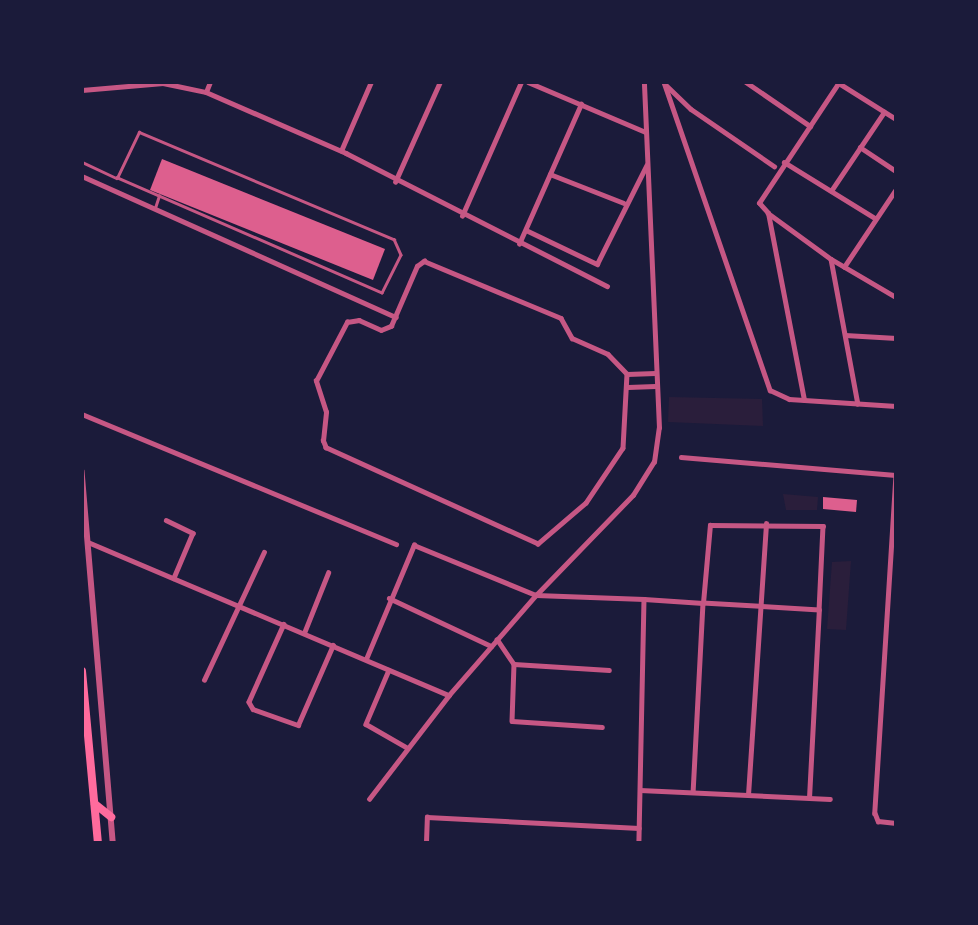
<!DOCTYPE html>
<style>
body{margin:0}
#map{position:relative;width:978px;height:925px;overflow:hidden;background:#1b1b3a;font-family:"Fira Sans Condensed",sans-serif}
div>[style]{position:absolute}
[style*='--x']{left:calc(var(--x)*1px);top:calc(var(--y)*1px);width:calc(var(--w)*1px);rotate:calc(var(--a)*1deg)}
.green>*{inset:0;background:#2a1e3b}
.building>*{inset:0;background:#dd5f8e}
.service>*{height:2.5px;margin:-1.25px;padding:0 1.25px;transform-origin:1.25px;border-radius:1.25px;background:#c65784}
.minor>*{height:4.5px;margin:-2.25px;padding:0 2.25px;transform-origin:2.25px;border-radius:2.25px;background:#c65784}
.tertiary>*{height:5.5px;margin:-2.75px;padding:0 2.75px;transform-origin:2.75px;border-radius:2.75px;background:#c65784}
.trunk>*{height:8px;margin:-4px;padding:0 4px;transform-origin:4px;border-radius:4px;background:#ff6b9d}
span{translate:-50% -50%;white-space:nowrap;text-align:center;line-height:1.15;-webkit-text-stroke:5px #1b1b3a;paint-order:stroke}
.frame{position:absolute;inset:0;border:84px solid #1b1b3a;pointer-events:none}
</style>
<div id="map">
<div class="green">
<i style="clip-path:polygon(669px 397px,762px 399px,763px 426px,668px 422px)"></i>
<i style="clip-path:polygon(783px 494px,818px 497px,817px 510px,786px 510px)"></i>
<i style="clip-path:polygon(851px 561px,846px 630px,827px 629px,832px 562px)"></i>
</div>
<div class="building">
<i style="clip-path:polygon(162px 159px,385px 249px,373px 280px,150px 190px)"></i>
<i style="clip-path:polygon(823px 497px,857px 500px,856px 512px,823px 509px)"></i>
</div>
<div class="service">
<i style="--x:82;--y:162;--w:38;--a:25"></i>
<i style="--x:117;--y:178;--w:51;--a:-64.4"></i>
<i style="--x:139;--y:132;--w:277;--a:22.8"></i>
<i style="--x:394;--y:239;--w:17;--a:66"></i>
<i style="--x:401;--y:255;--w:42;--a:116.6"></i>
<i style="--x:382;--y:293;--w:289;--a:-156.5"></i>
<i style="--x:155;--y:208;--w:13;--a:-72"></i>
</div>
<div class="minor">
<i style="--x:528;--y:82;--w:128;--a:23"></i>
<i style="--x:664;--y:82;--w:326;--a:71"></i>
<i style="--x:770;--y:390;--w:21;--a:25"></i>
<i style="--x:789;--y:399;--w:107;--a:3.7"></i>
<i style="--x:746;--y:82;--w:78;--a:34.5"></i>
<i style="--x:837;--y:82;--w:70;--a:32.1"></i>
<i style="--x:665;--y:84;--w:36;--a:44"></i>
<i style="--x:691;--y:109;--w:101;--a:34.5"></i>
<i style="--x:82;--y:90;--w:81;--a:-4.9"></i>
<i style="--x:163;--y:83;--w:44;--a:11.8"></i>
<i style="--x:206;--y:92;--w:153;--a:23.5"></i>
<i style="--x:346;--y:153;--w:293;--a:27"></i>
<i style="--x:206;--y:92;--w:11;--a:-68"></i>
<i style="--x:860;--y:147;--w:43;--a:33.7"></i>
<i style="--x:341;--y:151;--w:75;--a:-66.5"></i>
<i style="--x:784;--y:162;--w:107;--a:31.6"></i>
<i style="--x:550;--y:174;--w:79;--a:21.4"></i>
<i style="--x:82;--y:176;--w:344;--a:24.2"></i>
<i style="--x:395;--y:182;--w:110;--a:-65.8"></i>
<i style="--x:831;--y:191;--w:95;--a:-56.1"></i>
<i style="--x:768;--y:213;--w:78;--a:36.1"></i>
<i style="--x:831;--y:259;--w:147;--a:79.5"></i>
<i style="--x:462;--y:216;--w:146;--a:-66.2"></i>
<i style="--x:526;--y:230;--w:79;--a:25.6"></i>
<i style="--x:597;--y:264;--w:110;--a:-63.4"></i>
<i style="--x:519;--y:244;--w:153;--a:-66.1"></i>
<i style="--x:831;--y:259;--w:75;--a:30.3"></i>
<i style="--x:424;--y:261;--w:148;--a:22.6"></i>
<i style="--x:561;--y:318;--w:23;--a:61"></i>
<i style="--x:572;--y:338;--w:39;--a:24"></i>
<i style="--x:608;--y:354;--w:28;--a:46"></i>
<i style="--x:627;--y:374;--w:74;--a:93.1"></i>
<i style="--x:623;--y:448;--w:66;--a:123.9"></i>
<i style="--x:586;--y:503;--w:63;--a:139.5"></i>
<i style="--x:538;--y:544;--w:233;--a:-155.6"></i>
<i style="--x:326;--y:448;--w:8;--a:-113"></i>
<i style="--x:323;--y:441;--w:29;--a:-84"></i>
<i style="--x:326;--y:412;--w:33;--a:-108"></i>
<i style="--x:316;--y:381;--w:67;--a:-62.3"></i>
<i style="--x:347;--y:322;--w:12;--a:-9"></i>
<i style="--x:359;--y:320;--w:24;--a:24"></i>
<i style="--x:381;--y:330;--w:11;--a:-22"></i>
<i style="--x:391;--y:326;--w:65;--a:-66.6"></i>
<i style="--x:417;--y:266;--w:9;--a:-36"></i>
<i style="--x:844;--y:267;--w:94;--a:-56.3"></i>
<i style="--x:845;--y:335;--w:51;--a:3.4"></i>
<i style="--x:627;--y:374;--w:28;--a:-2"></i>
<i style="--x:628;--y:387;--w:27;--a:-2"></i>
<i style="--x:804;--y:400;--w:190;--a:-100.9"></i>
<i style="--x:768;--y:213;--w:13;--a:-132"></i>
<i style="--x:759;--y:203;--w:145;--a:-56.5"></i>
<i style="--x:82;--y:414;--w:340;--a:22.5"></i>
<i style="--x:681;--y:457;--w:215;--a:4.8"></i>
<i style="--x:896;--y:475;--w:339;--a:93.6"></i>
<i style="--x:875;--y:813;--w:9;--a:69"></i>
<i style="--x:878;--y:821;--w:18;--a:6"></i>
<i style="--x:166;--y:520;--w:30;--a:26"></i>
<i style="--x:193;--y:533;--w:49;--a:112.9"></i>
<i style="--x:88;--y:542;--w:392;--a:23"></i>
<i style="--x:389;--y:598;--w:113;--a:25.2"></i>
<i style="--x:644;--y:599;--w:59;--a:3.9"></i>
<i style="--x:703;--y:603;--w:189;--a:93"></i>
<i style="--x:284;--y:624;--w:85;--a:114.2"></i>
<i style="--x:249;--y:702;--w:8;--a:60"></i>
<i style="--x:253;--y:709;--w:48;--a:19.6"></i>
<i style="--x:298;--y:725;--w:87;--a:-66.4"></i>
<i style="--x:304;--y:633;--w:65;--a:-68.2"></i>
<i style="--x:497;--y:639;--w:30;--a:56"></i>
<i style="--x:514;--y:664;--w:57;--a:92"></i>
<i style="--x:512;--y:721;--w:90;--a:3.8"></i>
<i style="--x:366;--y:659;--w:124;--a:-67.2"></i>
<i style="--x:414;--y:545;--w:132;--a:22.3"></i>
<i style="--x:536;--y:595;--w:139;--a:-45.9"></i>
<i style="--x:633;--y:495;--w:39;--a:-58"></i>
<i style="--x:654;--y:462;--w:34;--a:-82"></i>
<i style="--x:659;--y:428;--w:346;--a:-92.5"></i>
<i style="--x:514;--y:664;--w:95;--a:3.6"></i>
<i style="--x:389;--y:670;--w:59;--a:113.1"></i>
<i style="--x:366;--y:724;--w:46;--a:29.9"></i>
<i style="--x:204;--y:680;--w:141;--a:-64.9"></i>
<i style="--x:640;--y:790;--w:190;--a:2.7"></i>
<i style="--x:748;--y:795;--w:272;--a:-86.2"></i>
<i style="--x:809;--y:798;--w:188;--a:-87"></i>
<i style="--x:819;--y:610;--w:116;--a:-176.5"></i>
<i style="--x:703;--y:603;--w:78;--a:-84.9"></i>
<i style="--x:710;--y:525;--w:113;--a:0.5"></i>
<i style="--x:823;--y:526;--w:84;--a:92.7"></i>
<i style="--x:369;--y:799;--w:131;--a:-52.4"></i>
<i style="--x:449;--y:695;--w:133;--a:-49"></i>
<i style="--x:536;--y:595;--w:108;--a:2.1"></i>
<i style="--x:644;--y:599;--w:243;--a:91.2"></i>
<i style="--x:426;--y:842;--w:25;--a:-88"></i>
<i style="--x:427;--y:817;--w:212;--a:3"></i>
</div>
<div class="tertiary">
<i style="--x:82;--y:471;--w:372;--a:85.2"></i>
</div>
<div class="trunk">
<i style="--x:82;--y:671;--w:172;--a:84.7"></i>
<i style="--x:95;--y:804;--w:21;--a:39"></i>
</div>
<div class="frame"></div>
</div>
